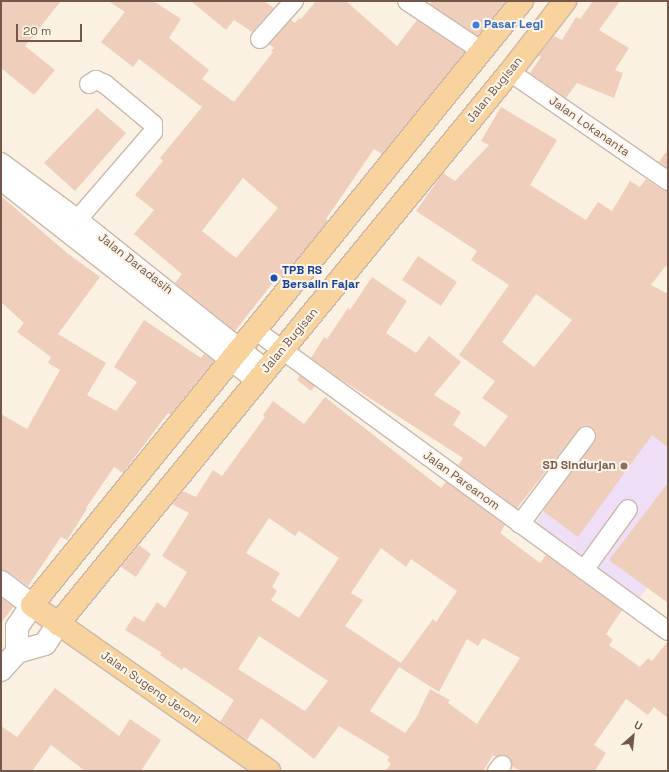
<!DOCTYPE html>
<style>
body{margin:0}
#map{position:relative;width:669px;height:772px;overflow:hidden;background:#fbf1e2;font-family:"Space Grotesk",sans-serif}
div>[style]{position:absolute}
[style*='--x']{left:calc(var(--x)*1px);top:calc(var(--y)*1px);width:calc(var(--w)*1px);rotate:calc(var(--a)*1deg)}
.education>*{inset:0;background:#eedff7}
.building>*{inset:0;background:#efcebb}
.roads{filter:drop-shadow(1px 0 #ccb8aa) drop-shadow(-1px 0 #ccb8aa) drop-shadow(0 1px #ccb8aa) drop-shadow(0 -1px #ccb8aa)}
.minor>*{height:18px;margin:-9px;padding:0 9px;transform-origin:9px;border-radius:9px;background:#fff}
.tertiary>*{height:22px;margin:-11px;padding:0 11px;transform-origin:11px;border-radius:11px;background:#fff}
.primary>*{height:22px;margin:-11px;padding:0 11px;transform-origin:11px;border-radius:11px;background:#f8d39d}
.dots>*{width:11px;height:11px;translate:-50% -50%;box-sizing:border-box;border:2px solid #fef5e8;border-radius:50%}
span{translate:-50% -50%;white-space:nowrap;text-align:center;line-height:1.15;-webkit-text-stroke:4px #fef5e8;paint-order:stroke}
.shop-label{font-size:12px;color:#366cbe;font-weight:700}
.left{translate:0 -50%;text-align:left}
.street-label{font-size:12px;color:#72574a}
.transit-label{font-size:12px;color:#164399;font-weight:700}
.education-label{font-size:12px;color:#785e54;font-weight:700}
.right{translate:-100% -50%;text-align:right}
.frame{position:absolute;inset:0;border:2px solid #72574a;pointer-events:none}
.north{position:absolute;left:613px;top:716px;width:40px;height:40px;-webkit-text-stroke:3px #fef5e8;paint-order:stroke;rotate:27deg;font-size:11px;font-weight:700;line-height:16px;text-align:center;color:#72574a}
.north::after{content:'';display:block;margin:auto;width:14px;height:18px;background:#72574a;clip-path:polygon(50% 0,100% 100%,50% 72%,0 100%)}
.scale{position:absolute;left:16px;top:24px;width:66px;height:18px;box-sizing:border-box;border:2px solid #72574a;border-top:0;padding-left:5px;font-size:12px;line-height:14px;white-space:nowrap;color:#72574a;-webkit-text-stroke:3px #fef5e8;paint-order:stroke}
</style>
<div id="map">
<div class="education">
<i style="clip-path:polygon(640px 387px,668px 408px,668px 561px,639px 599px,535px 523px)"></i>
</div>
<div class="building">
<i style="clip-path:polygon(1px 1px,61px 1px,25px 46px,55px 70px,34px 95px,1px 68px)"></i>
<i style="clip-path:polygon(evenodd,108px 1px,153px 1px,181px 19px,169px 38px,209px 70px,202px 79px,234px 102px,273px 52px,271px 51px,274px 48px,269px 44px,291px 20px,295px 23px,299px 18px,301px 19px,316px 1px,346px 1px,397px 46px,417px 20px,465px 52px,382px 154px,374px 149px,326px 219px,328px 221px,282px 277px,279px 275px,235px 331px,175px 283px,182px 274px,134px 234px,154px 210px,135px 195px,163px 161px,160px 158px,202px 107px,139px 59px,133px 67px,101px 42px,125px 12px,108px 1px,243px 178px,278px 208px,236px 258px,202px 231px,243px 178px)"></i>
<i style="clip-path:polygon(191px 1px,264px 1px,274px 8px,252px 32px,234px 20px,226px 30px)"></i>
<i style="clip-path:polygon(433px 1px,506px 1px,478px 36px,430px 4px)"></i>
<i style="clip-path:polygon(593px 1px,620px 1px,599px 30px,629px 48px,615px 70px,623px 73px,614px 98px,577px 83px,566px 98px,530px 73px,541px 57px,538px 56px,554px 36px,562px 40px,576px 17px,580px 19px)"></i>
<i style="clip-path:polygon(evenodd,501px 107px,557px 140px,530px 185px,586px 220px,598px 202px,612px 211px,630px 181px,640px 187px,646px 179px,662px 190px,668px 191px,668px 263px,651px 285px,668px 294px,668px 447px,652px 435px,578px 537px,543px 511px,594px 442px,596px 432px,592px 427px,582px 426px,578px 430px,517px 508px,458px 465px,463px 458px,340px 379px,311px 358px,324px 337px,327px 339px,348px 308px,350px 310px,372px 277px,407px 301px,386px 333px,416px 353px,429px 336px,461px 362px,434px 395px,461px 412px,453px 425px,485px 447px,508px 416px,482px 398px,495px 381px,459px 355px,509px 285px,471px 260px,477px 251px,416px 211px,443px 173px,455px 181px,489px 145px,481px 141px,501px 107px,536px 294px,572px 320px,534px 367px,502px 342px,536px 294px)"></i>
<i style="clip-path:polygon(97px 108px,126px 133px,75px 191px,44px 163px)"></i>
<i style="clip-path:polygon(668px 149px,668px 168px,659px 162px)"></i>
<i style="clip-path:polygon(1px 196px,67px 253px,100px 277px,58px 334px,106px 363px,87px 395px,116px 411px,137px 382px,114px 367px,144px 320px,201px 358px,204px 354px,214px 361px,170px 415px,168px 413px,123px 473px,114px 467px,86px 508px,87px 509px,67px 540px,61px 537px,28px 586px,8px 572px,1px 570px,1px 414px,27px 429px,60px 370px,48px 363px,51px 357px,17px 332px,24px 323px,1px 302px)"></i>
<i style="clip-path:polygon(418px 256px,457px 282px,441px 306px,402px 280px)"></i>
<i style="clip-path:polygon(300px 375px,315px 386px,311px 391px,297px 380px)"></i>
<i style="clip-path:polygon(evenodd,325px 397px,441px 488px,446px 482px,505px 525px,500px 533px,540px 563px,546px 555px,622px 610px,606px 634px,613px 640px,609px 645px,640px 667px,648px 658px,652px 661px,668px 641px,668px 718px,654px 707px,648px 715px,626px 699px,594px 745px,606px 753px,595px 771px,520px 771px,512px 766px,509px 757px,503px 755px,496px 757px,493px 755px,483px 771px,385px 771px,391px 764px,387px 760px,390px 757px,339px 726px,314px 759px,261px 718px,247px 740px,220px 722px,234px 700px,184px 667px,182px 670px,160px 655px,162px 653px,125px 630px,134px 616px,144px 622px,157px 602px,165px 608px,187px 572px,162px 556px,189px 513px,172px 504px,183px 491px,196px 497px,213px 470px,222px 476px,265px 417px,263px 415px,273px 401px,304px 424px,325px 397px,269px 518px,295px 536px,299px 531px,339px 558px,299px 618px,271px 600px,277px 591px,272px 587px,280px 573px,246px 553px,269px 518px,325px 397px,381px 548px,406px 567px,411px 559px,457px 591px,436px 622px,433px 619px,401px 663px,345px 626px,363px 600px,351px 593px,381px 548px,325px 397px,259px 636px,328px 681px,305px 711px,238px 669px,259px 636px,325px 397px,483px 638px,520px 658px,477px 724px,448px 703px,450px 700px,430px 689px,416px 718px,405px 733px,370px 711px,399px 667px,439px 692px,467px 639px,478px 646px,483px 638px)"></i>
<i style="clip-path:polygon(668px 483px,668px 603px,609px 560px)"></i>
<i style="clip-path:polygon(139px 545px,151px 554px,136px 577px,121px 567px)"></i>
<i style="clip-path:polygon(1px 598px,13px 607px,1px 623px)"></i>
<i style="clip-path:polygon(55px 688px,119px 736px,130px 719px,161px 740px,141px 771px,85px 771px,51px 745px,32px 771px,1px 771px,1px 726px,17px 737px)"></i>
</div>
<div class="roads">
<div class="minor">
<i style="--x:407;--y:1;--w:90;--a:33.7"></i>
<i style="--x:260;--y:39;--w:51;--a:-48.2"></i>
<i style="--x:510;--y:72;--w:192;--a:34.6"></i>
<i style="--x:1;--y:162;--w:96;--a:36.5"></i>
<i style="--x:78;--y:219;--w:241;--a:38.6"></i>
<i style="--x:1;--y:181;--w:324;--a:38.1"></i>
<i style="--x:78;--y:219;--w:115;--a:-49.2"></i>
<i style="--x:153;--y:132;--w:8;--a:-90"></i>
<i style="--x:153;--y:124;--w:62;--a:-140.2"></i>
<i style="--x:105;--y:84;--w:10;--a:-156"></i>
<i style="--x:96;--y:80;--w:8;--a:150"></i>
<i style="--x:255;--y:330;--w:511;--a:36.09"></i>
<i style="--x:520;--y:524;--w:110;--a:-53.1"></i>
<i style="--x:584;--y:570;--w:75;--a:-54.2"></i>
<i style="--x:497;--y:771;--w:8;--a:-50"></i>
</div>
<div class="tertiary">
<i style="--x:1;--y:582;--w:39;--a:37"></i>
<i style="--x:32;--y:605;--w:27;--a:124"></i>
<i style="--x:17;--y:627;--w:25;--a:90"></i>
<i style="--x:1;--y:670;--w:24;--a:-48"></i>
<i style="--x:17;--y:652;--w:29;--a:-16"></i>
<i style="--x:45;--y:644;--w:24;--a:-57"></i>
</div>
<div class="primary">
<i style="--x:58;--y:624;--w:713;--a:-50.69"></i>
<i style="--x:510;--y:72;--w:90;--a:-52.2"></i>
<i style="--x:269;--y:771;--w:289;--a:-145"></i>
<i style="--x:32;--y:605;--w:778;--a:-50.95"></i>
</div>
</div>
<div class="dots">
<i style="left:476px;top:25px;background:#3f7fe0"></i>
<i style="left:274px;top:278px;background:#1a4fb4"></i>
<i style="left:624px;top:466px;background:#8d6e63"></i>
</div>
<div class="shop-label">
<span class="left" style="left:484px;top:25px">Pasar Legi</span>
</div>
<div class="street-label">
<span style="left:495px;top:90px;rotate:-51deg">Jalan Bugisan</span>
<span style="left:589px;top:127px;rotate:35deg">Jalan Lokananta</span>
<span style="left:135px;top:264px;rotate:38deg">Jalan Daradasih</span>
<span style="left:290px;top:341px;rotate:-50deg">Jalan Bugisan</span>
<span style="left:461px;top:481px;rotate:36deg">Jalan Pareanom</span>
<span style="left:150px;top:688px;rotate:35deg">Jalan Sugeng Jeroni</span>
</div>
<div class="transit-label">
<span class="left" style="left:282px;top:278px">TPB RS<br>Bersalin Fajar</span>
</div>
<div class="education-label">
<span class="right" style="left:616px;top:466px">SD Sindurjan</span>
</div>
<div class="frame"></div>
<div class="north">U</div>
<div class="scale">20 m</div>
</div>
